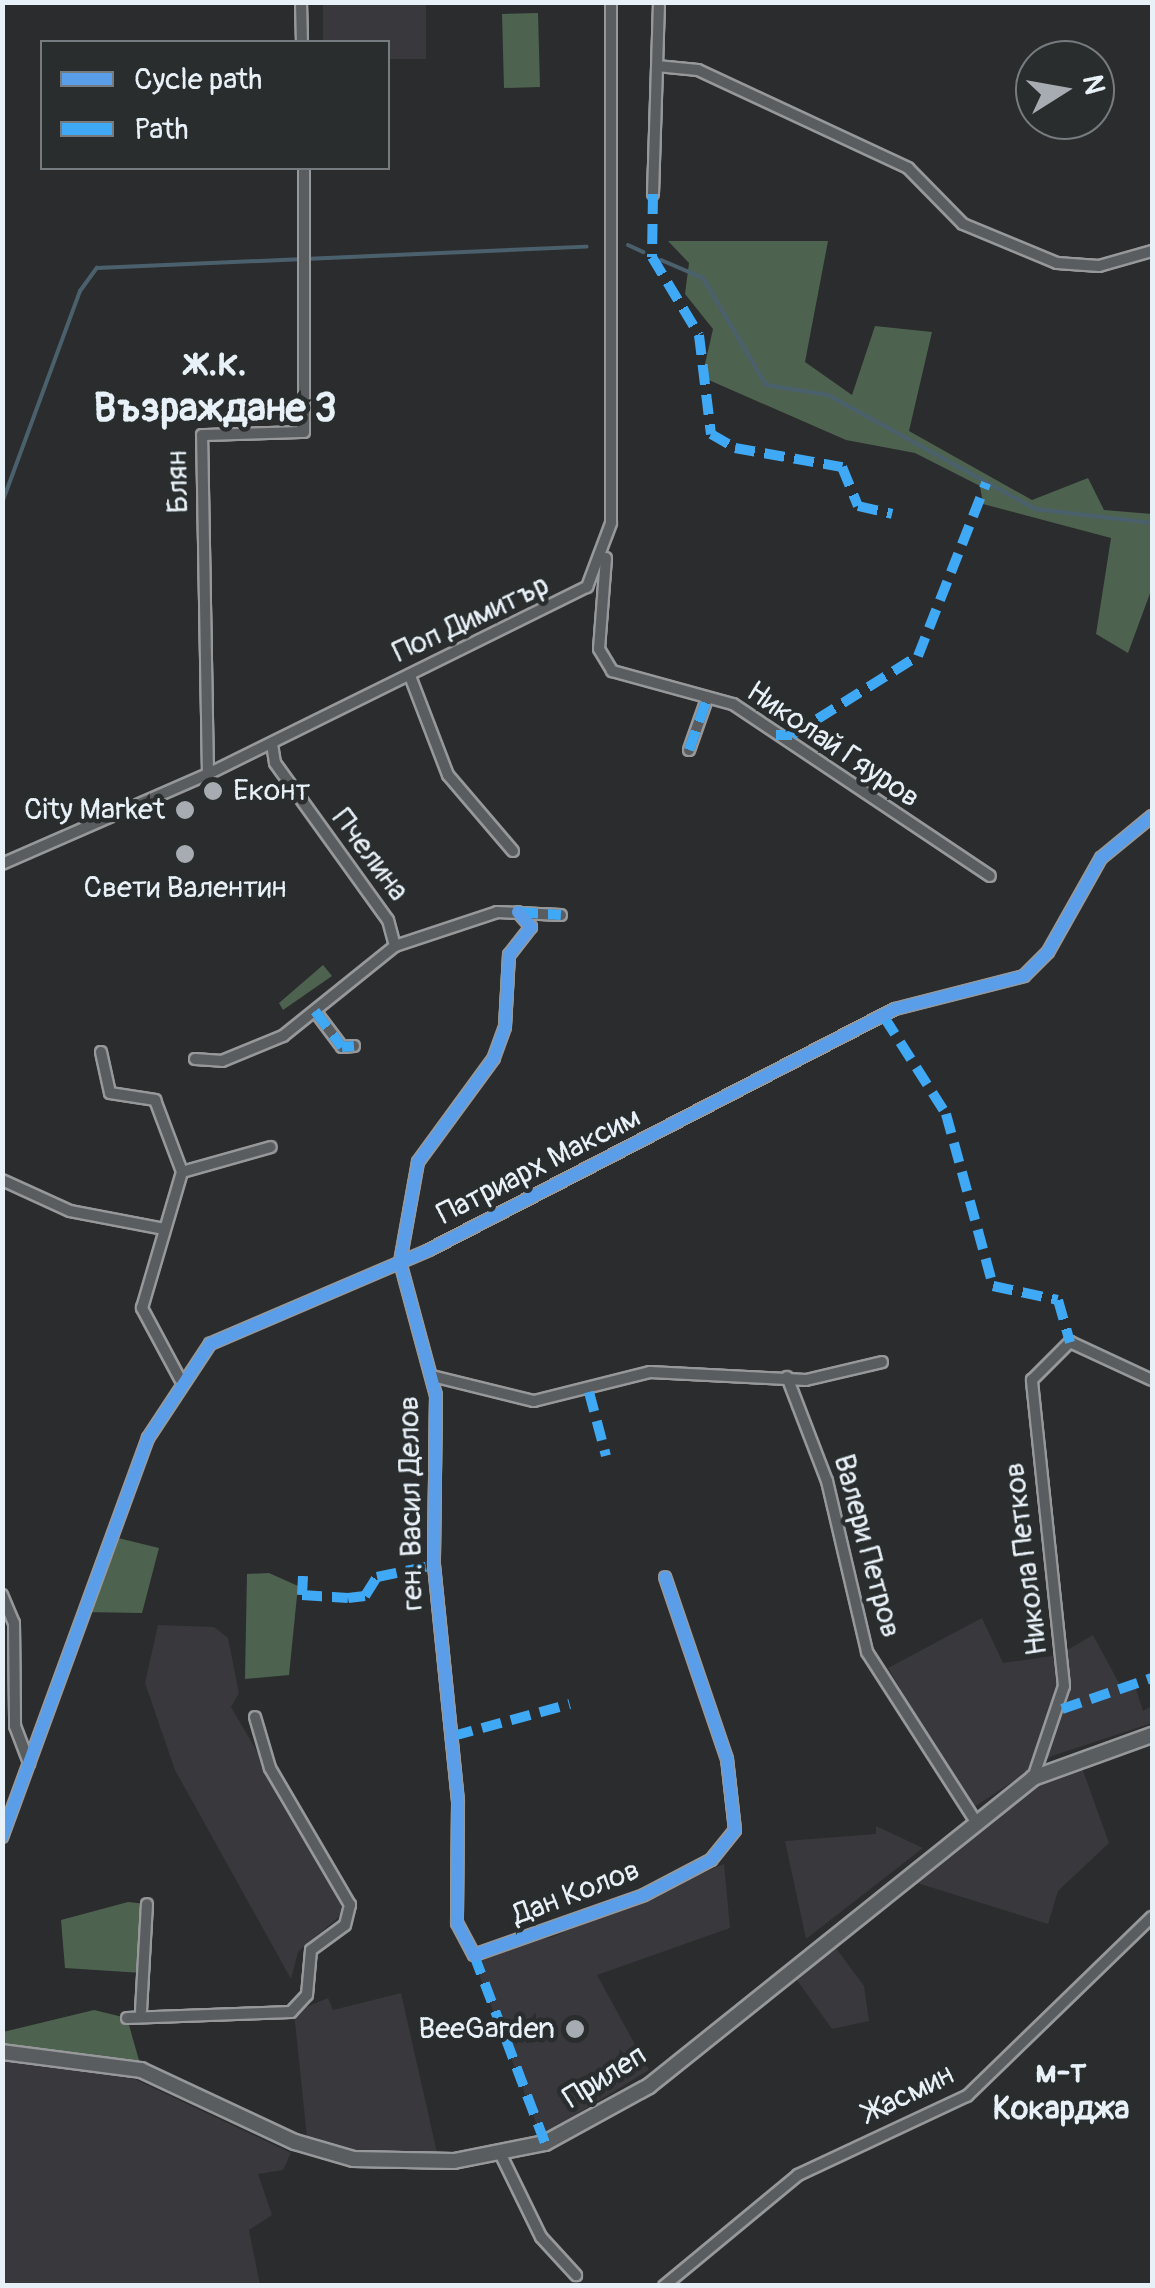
<!DOCTYPE html>
<meta charset="utf-8">
<style>
body{margin:0}
#map{position:relative;width:1155px;height:2288px;overflow:hidden;background:#2b2c2d;font-family:Pangolin,sans-serif}
div>[style]{position:absolute}
[style*='--x']{left:calc(var(--x)*1px);top:calc(var(--y)*1px);width:calc(var(--w)*1px);rotate:calc(var(--a)*1deg)}
.built>*{inset:0;background:#39383c}
.green>*{inset:0;background:#4e6250}
.stream>*{height:4px;margin:-2px;padding:0 2px;transform-origin:2px;border-radius:2px;background:#4b606d}
.roads{filter:drop-shadow(2px 0 #96989a) drop-shadow(-2px 0 #96989a) drop-shadow(0 2px #96989a) drop-shadow(0 -2px #96989a)}
.street>*{height:10px;margin:-5px;padding:0 5px;transform-origin:5px;border-radius:5px;background:#5a5d60}
.secondary>*{height:14px;margin:-7px;padding:0 7px;transform-origin:7px;border-radius:7px;background:#5a5d60}
.quiet>*{height:10px;margin-top:-5px;transform-origin:0;background:repeating-linear-gradient(90deg,#3fa9f5 0 20px,transparent 0 30px)}
.cycleway>*{height:12px;margin:-6px;padding:0 6px;transform-origin:6px;border-radius:6px;background:#5a9eea}
.dots>*{width:28px;height:28px;translate:-50% -50%;box-sizing:border-box;border:5px solid #2a2d2e;border-radius:50%}
span{translate:-50% -50%;white-space:nowrap;text-align:center;line-height:1.15;-webkit-text-stroke:9px #2a2d2e;paint-order:stroke}
.street-label{font-size:30px;color:#e8f1f8}
.poi-label{font-size:30px;color:#e8f1f8}
.left{translate:0 -50%;text-align:left}
.right{translate:-100% -50%;text-align:right}
.neighbourhood-label{font-size:32px;color:#e8f1f8;font-weight:700}
.district-label{font-size:40px;color:#e8f1f8;font-weight:700}
.frame{position:absolute;inset:0;border:5px solid #e8f1f8;pointer-events:none}
.legend{position:absolute;left:40px;top:40px;width:350px;height:130px;box-sizing:border-box;background:#2a2d2e;border:2px solid #767b7f;margin:0;padding:12px 18px;list-style:none;font-size:30px;color:#e8f1f8}
.legend li{display:flex;align-items:center;gap:20px;height:50px}
.legend b{width:50px;border:2px solid #767b7f}
.north{position:absolute;left:1015px;top:40px;width:100px;height:100px;box-sizing:border-box;background:#2a2d2e;border:2px solid #767b7f;border-radius:50%;rotate:79deg;font-size:28px;font-weight:700;line-height:40px;text-align:center;color:#e8f1f8}
.north::after{content:'';display:block;margin:auto;width:35px;height:45px;background:#a6acb1;clip-path:polygon(50% 0,100% 100%,50% 72%,0 100%)}
</style>
<div id="map">
<div class="built">
<i style="clip-path:polygon(323px 3px,426px 3px,426px 59px,388px 59px,388px 42px,323px 42px)"></i>
<i style="clip-path:polygon(982px 1618px,1003px 1663px,1059px 1655px,1093px 1635px,1121px 1687px,1134px 1683px,1143px 1711px,1152px 1706px,1152px 1723px,1052px 1756px,971px 1809px,888px 1668px)"></i>
<i style="clip-path:polygon(158px 1625px,214px 1627px,228px 1638px,239px 1693px,231px 1707px,339px 1892px,342px 1914px,298px 1952px,291px 1979px,175px 1770px,145px 1683px)"></i>
<i style="clip-path:polygon(1081px 1765px,1109px 1843px,1058px 1891px,1048px 1924px,911px 1881px,1034px 1787px)"></i>
<i style="clip-path:polygon(876px 1826px,923px 1848px,806px 1939px,785px 1841px,876px 1834px)"></i>
<i style="clip-path:polygon(724px 1864px,730px 1928px,597px 1975px,649px 2070px,541px 2136px,471px 1953px,552px 1937px)"></i>
<i style="clip-path:polygon(833px 1944px,864px 1986px,869px 2021px,832px 2029px,794px 1976px)"></i>
<i style="clip-path:polygon(401px 1993px,438px 2157px,353px 2152px,307px 2138px,294px 2012px,328px 1998px,333px 2010px)"></i>
<i style="clip-path:polygon(2px 2060px,128px 2076px,291px 2153px,283px 2170px,258px 2174px,272px 2215px,249px 2230px,260px 2285px,3px 2285px)"></i>
</div>
<div class="green">
<i style="clip-path:polygon(538px 13px,540px 87px,504px 88px,502px 14px)"></i>
<i style="clip-path:polygon(668px 241px,828px 241px,805px 362px,852px 395px,875px 326px,932px 332px,909px 431px,1032px 500px,1088px 478px,1104px 510px,1152px 514px,1152px 588px,1128px 653px,1096px 634px,1111px 538px,983px 504px,980px 486px,915px 453px,846px 440px,702px 377px,713px 329px,685px 294px,689px 263px)"></i>
<i style="clip-path:polygon(323px 965px,332px 976px,283px 1010px,279px 1003px)"></i>
<i style="clip-path:polygon(110px 1536px,159px 1548px,142px 1613px,82px 1612px)"></i>
<i style="clip-path:polygon(269px 1573px,298px 1586px,289px 1675px,245px 1679px,247px 1574px)"></i>
<i style="clip-path:polygon(128px 1902px,147px 1904px,142px 1973px,65px 1968px,61px 1920px)"></i>
<i style="clip-path:polygon(94px 2010px,127px 2018px,140px 2064px,3px 2048px,3px 2032px)"></i>
</div>
<div class="stream">
<i style="--x:628;--y:245;--w:17;--a:25"></i>
<i style="--x:661;--y:260;--w:46;--a:23.2"></i>
<i style="--x:703;--y:278;--w:124;--a:59.5"></i>
<i style="--x:766;--y:385;--w:63;--a:9.2"></i>
<i style="--x:828;--y:395;--w:236;--a:28.8"></i>
<i style="--x:1035;--y:509;--w:118;--a:6.8"></i>
<i style="--x:2;--y:503;--w:226;--a:-69.8"></i>
<i style="--x:80;--y:291;--w:29;--a:-54"></i>
<i style="--x:97;--y:268;--w:490;--a:-2.5"></i>
</div>
<div class="roads">
<div class="street">
<i style="--x:301;--y:2;--w:40;--a:88.6"></i>
<i style="--x:657;--y:66;--w:41;--a:5.6"></i>
<i style="--x:698;--y:70;--w:232;--a:25"></i>
<i style="--x:908;--y:168;--w:78;--a:45.5"></i>
<i style="--x:963;--y:224;--w:102;--a:22.5"></i>
<i style="--x:1057;--y:263;--w:42;--a:4.1"></i>
<i style="--x:1099;--y:266;--w:55;--a:-15.8"></i>
<i style="--x:653;--y:194;--w:192;--a:-88.2"></i>
<i style="--x:606;--y:558;--w:91;--a:94.4"></i>
<i style="--x:599;--y:649;--w:26;--a:59"></i>
<i style="--x:612;--y:671;--w:125;--a:15.3"></i>
<i style="--x:733;--y:704;--w:309;--a:33.8"></i>
<i style="--x:410;--y:676;--w:106;--a:69"></i>
<i style="--x:448;--y:775;--w:100;--a:49.5"></i>
<i style="--x:272;--y:744;--w:19;--a:81"></i>
<i style="--x:275;--y:763;--w:193;--a:54.3"></i>
<i style="--x:388;--y:920;--w:27;--a:75"></i>
<i style="--x:689;--y:750;--w:54;--a:-70.6"></i>
<i style="--x:208;--y:774;--w:339;--a:-91"></i>
<i style="--x:202;--y:435;--w:102;--a:-1.7"></i>
<i style="--x:304;--y:432;--w:264;--a:-90"></i>
<i style="--x:2;--y:864;--w:225;--a:-23.6"></i>
<i style="--x:208;--y:774;--w:423;--a:-26.3"></i>
<i style="--x:587;--y:587;--w:68;--a:-69.4"></i>
<i style="--x:611;--y:523;--w:521;--a:-90"></i>
<i style="--x:518;--y:912;--w:20;--a:49"></i>
<i style="--x:531;--y:927;--w:36;--a:128"></i>
<i style="--x:509;--y:955;--w:72;--a:93.2"></i>
<i style="--x:505;--y:1027;--w:33;--a:110"></i>
<i style="--x:494;--y:1058;--w:129;--a:126.2"></i>
<i style="--x:418;--y:1162;--w:102;--a:100.2"></i>
<i style="--x:400;--y:1262;--w:138;--a:74.9"></i>
<i style="--x:436;--y:1395;--w:170;--a:90.7"></i>
<i style="--x:434;--y:1565;--w:239;--a:84.2"></i>
<i style="--x:458;--y:1803;--w:120;--a:90.5"></i>
<i style="--x:457;--y:1923;--w:36;--a:62"></i>
<i style="--x:474;--y:1955;--w:180;--a:-19.4"></i>
<i style="--x:644;--y:1895;--w:76;--a:-27.6"></i>
<i style="--x:711;--y:1860;--w:38;--a:-51"></i>
<i style="--x:735;--y:1830;--w:71;--a:-96.4"></i>
<i style="--x:727;--y:1759;--w:192;--a:-108.8"></i>
<i style="--x:315;--y:1011;--w:45;--a:53.1"></i>
<i style="--x:342;--y:1047;--w:12;--a:-5"></i>
<i style="--x:101;--y:1052;--w:42;--a:77.6"></i>
<i style="--x:110;--y:1093;--w:46;--a:8.8"></i>
<i style="--x:155;--y:1100;--w:77;--a:69.4"></i>
<i style="--x:195;--y:1059;--w:27;--a:4"></i>
<i style="--x:222;--y:1061;--w:66;--a:-22.3"></i>
<i style="--x:283;--y:1036;--w:144;--a:-38.8"></i>
<i style="--x:395;--y:946;--w:108;--a:-18.4"></i>
<i style="--x:497;--y:912;--w:64;--a:2.7"></i>
<i style="--x:2;--y:1180;--w:75;--a:24.5"></i>
<i style="--x:70;--y:1211;--w:96;--a:10.8"></i>
<i style="--x:432;--y:1376;--w:105;--a:13.8"></i>
<i style="--x:534;--y:1401;--w:120;--a:-14"></i>
<i style="--x:650;--y:1372;--w:156;--a:2.9"></i>
<i style="--x:806;--y:1380;--w:78;--a:-13.3"></i>
<i style="--x:787;--y:1377;--w:111;--a:69"></i>
<i style="--x:827;--y:1481;--w:176;--a:76.8"></i>
<i style="--x:867;--y:1652;--w:202;--a:57.3"></i>
<i style="--x:180;--y:1379;--w:81;--a:-118.2"></i>
<i style="--x:142;--y:1308;--w:142;--a:-73.6"></i>
<i style="--x:182;--y:1172;--w:92;--a:-15.7"></i>
<i style="--x:2;--y:1595;--w:30;--a:67"></i>
<i style="--x:14;--y:1623;--w:103;--a:89.4"></i>
<i style="--x:15;--y:1726;--w:40;--a:69"></i>
<i style="--x:1033;--y:1778;--w:97;--a:-71.4"></i>
<i style="--x:1064;--y:1686;--w:308;--a:-96"></i>
<i style="--x:1032;--y:1380;--w:54;--a:-45"></i>
<i style="--x:1070;--y:1342;--w:90;--a:24.9"></i>
<i style="--x:2;--y:1837;--w:425;--a:-69.9"></i>
<i style="--x:148;--y:1438;--w:113;--a:-56.6"></i>
<i style="--x:210;--y:1344;--w:238;--a:-23.2"></i>
<i style="--x:429;--y:1250;--w:525;--a:-27.35"></i>
<i style="--x:895;--y:1009;--w:133;--a:-14.3"></i>
<i style="--x:1024;--y:976;--w:34;--a:-45"></i>
<i style="--x:1048;--y:952;--w:108;--a:-60.6"></i>
<i style="--x:1101;--y:858;--w:66;--a:-39.5"></i>
<i style="--x:141;--y:2011;--w:107;--a:-86.8"></i>
<i style="--x:127;--y:2018;--w:164;--a:-2.1"></i>
<i style="--x:291;--y:2012;--w:23;--a:-47"></i>
<i style="--x:307;--y:1995;--w:45;--a:-84.9"></i>
<i style="--x:311;--y:1950;--w:42;--a:-36.3"></i>
<i style="--x:345;--y:1925;--w:21;--a:-76"></i>
<i style="--x:350;--y:1905;--w:159;--a:-120.3"></i>
<i style="--x:270;--y:1768;--w:53;--a:-106.4"></i>
<i style="--x:501;--y:2155;--w:91;--a:64"></i>
<i style="--x:541;--y:2237;--w:52;--a:47.4"></i>
<i style="--x:664;--y:2286;--w:174;--a:-39.6"></i>
<i style="--x:798;--y:2175;--w:187;--a:-25.1"></i>
<i style="--x:967;--y:2096;--w:257;--a:-44.1"></i>
</div>
<div class="secondary">
<i style="--x:2;--y:2052;--w:140;--a:7.4"></i>
<i style="--x:141;--y:2070;--w:170;--a:25.1"></i>
<i style="--x:295;--y:2142;--w:60;--a:16.3"></i>
<i style="--x:353;--y:2159;--w:101;--a:1.1"></i>
<i style="--x:454;--y:2161;--w:93;--a:-11.2"></i>
<i style="--x:545;--y:2143;--w:119;--a:-28.7"></i>
<i style="--x:649;--y:2086;--w:492;--a:-38.7"></i>
<i style="--x:1033;--y:1778;--w:127;--a:-19.9"></i>
</div>
</div>
<div class="quiet">
<i style="--x:653;--y:194;--w:63;--a:90.9"></i>
<i style="--x:652;--y:257;--w:91;--a:58.9"></i>
<i style="--x:699;--y:335;--w:100;--a:83.1"></i>
<i style="--x:711;--y:434;--w:28;--a:30"></i>
<i style="--x:735;--y:448;--w:109;--a:10.1"></i>
<i style="--x:842;--y:467;--w:42;--a:67.7"></i>
<i style="--x:858;--y:506;--w:35;--a:13"></i>
<i style="--x:776;--y:735;--w:16;--a:0"></i>
<i style="--x:792;--y:735;--w:149;--a:-32.1"></i>
<i style="--x:918;--y:656;--w:186;--a:-68.5"></i>
<i style="--x:689;--y:750;--w:54;--a:-70.6"></i>
<i style="--x:518;--y:912;--w:43;--a:4"></i>
<i style="--x:315;--y:1011;--w:45;--a:53.1"></i>
<i style="--x:342;--y:1047;--w:12;--a:-5"></i>
<i style="--x:884;--y:1017;--w:115;--a:57.4"></i>
<i style="--x:946;--y:1114;--w:178;--a:74.7"></i>
<i style="--x:993;--y:1286;--w:66;--a:12.2"></i>
<i style="--x:1058;--y:1300;--w:44;--a:74.1"></i>
<i style="--x:589;--y:1392;--w:66;--a:75.1"></i>
<i style="--x:303;--y:1576;--w:19;--a:93"></i>
<i style="--x:302;--y:1595;--w:46;--a:3.7"></i>
<i style="--x:348;--y:1598;--w:17;--a:-7"></i>
<i style="--x:365;--y:1596;--w:22;--a:-58"></i>
<i style="--x:377;--y:1577;--w:58;--a:-11.9"></i>
<i style="--x:1062;--y:1709;--w:95;--a:-19"></i>
<i style="--x:453;--y:1736;--w:121;--a:-15.3"></i>
<i style="--x:474;--y:1955;--w:201;--a:69.3"></i>
</div>
<div class="cycleway">
<i style="--x:518;--y:912;--w:20;--a:49"></i>
<i style="--x:531;--y:927;--w:36;--a:128"></i>
<i style="--x:509;--y:955;--w:72;--a:93.2"></i>
<i style="--x:505;--y:1027;--w:33;--a:110"></i>
<i style="--x:494;--y:1058;--w:129;--a:126.2"></i>
<i style="--x:418;--y:1162;--w:102;--a:100.2"></i>
<i style="--x:400;--y:1262;--w:138;--a:74.9"></i>
<i style="--x:436;--y:1395;--w:170;--a:90.7"></i>
<i style="--x:434;--y:1565;--w:239;--a:84.2"></i>
<i style="--x:458;--y:1803;--w:120;--a:90.5"></i>
<i style="--x:457;--y:1923;--w:36;--a:62"></i>
<i style="--x:474;--y:1955;--w:180;--a:-19.4"></i>
<i style="--x:644;--y:1895;--w:76;--a:-27.6"></i>
<i style="--x:711;--y:1860;--w:38;--a:-51"></i>
<i style="--x:735;--y:1830;--w:71;--a:-96.4"></i>
<i style="--x:727;--y:1759;--w:192;--a:-108.8"></i>
<i style="--x:2;--y:1837;--w:425;--a:-69.9"></i>
<i style="--x:148;--y:1438;--w:113;--a:-56.6"></i>
<i style="--x:210;--y:1344;--w:238;--a:-23.2"></i>
<i style="--x:429;--y:1250;--w:525;--a:-27.35"></i>
<i style="--x:895;--y:1009;--w:133;--a:-14.3"></i>
<i style="--x:1024;--y:976;--w:34;--a:-45"></i>
<i style="--x:1048;--y:952;--w:108;--a:-60.6"></i>
<i style="--x:1101;--y:858;--w:66;--a:-39.5"></i>
</div>
<div class="dots">
<i style="left:213px;top:791px;background:#a6acb1"></i>
<i style="left:185px;top:810px;background:#a6acb1"></i>
<i style="left:185px;top:854px;background:#a6acb1"></i>
<i style="left:575px;top:2029px;background:#a6acb1"></i>
</div>
<div class="street-label">
<span style="left:178px;top:482px;rotate:-91deg">Блян</span>
<span style="left:471px;top:619px;rotate:-25deg">Поп Димитър</span>
<span style="left:833px;top:745px;rotate:34deg">Николай Гяуров</span>
<span style="left:370px;top:855px;rotate:53deg">Пчелина</span>
<span style="left:539px;top:1166px;rotate:-27deg">Патриарх Максим</span>
<span style="left:411px;top:1503px;rotate:-91deg">ген. Васил Делов</span>
<span style="left:867px;top:1546px;rotate:75deg">Валери Петров</span>
<span style="left:1026px;top:1559px;rotate:-97deg">Никола Петков</span>
<span style="left:576px;top:1893px;rotate:-21deg">Дан Колов</span>
<span style="left:605px;top:2077px;rotate:-32deg">Прилеп</span>
<span style="left:909px;top:2094px;rotate:-26deg">Жасмин</span>
</div>
<div class="poi-label">
<span class="left" style="left:233px;top:791px">Еконт</span>
<span class="right" style="left:165px;top:810px">City Market</span>
<span style="left:185px;top:888px">Свети Валентин</span>
<span class="right" style="left:555px;top:2029px">BeeGarden</span>
</div>
<div class="neighbourhood-label">
<span style="left:1061px;top:2091px">м-т<br>Кокарджа</span>
</div>
<div class="district-label">
<span style="left:215px;top:386px">ж.к.<br>Възраждане 3</span>
</div>
<div class="frame"></div>
<ul class="legend">
<li><b style="height:12px;background:#5a9eea"></b>Cycle path</li>
<li><b style="height:12px;background:#3fa9f5"></b>Path</li>
</ul>
<div class="north">N</div>
</div>
